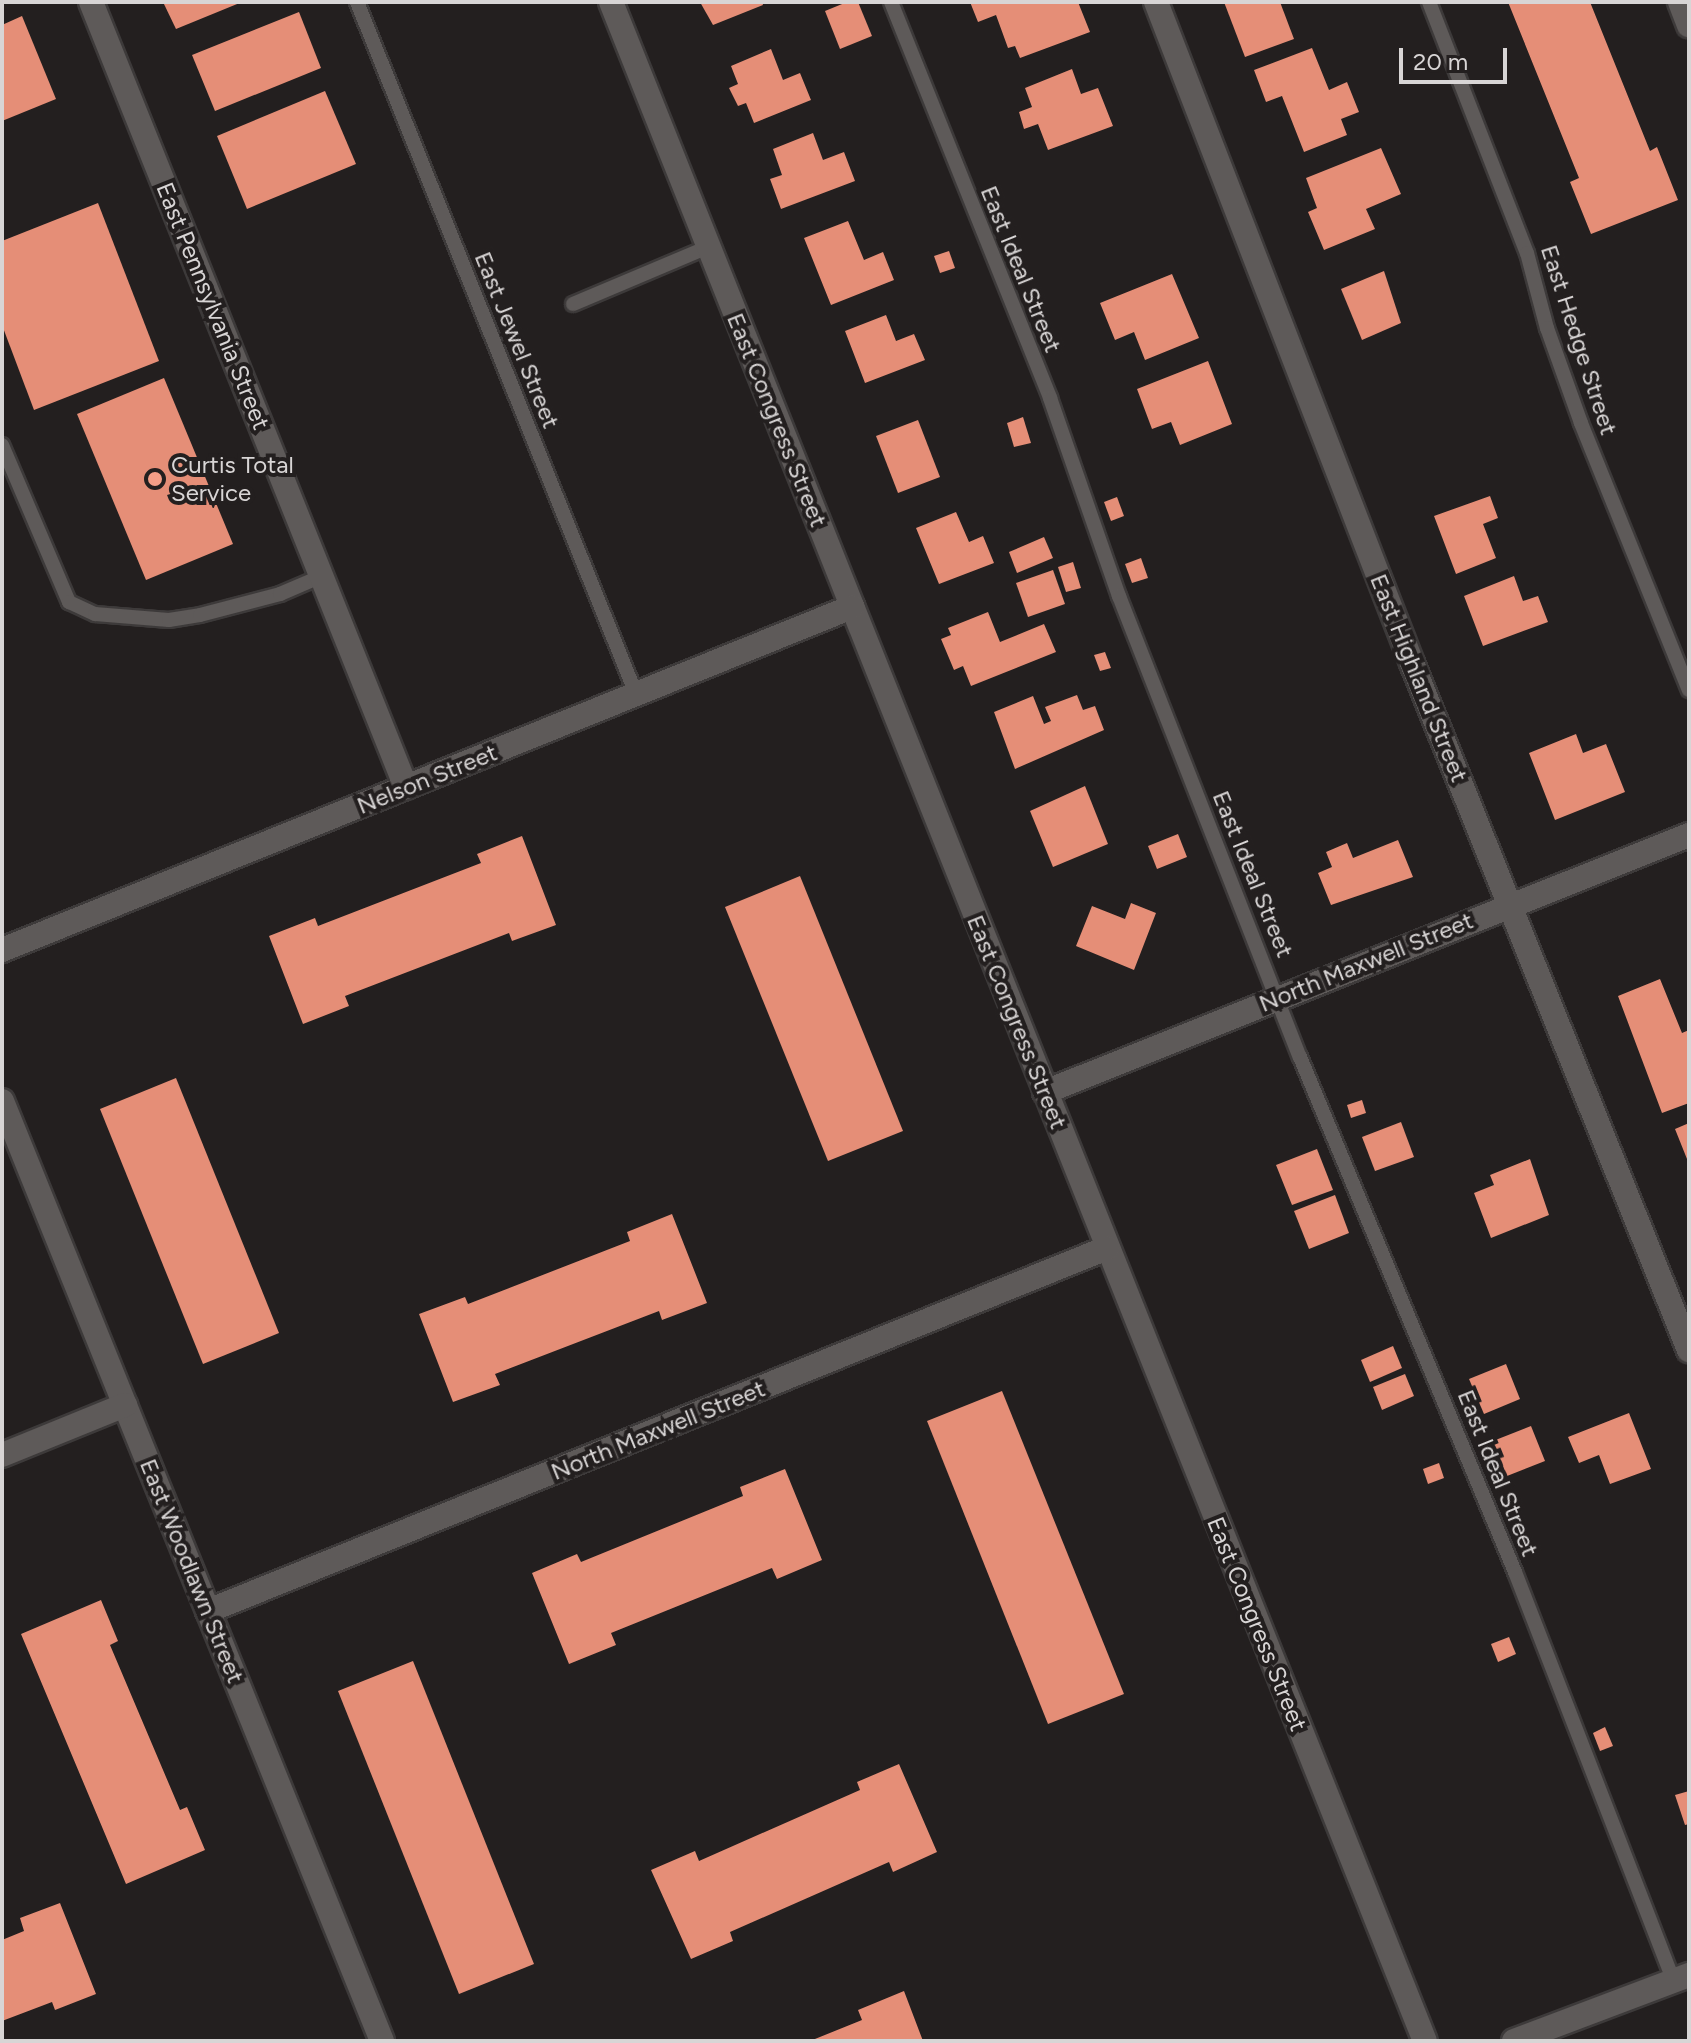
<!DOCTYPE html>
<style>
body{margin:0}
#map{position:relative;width:1691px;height:2043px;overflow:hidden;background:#231f1f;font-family:Figtree,sans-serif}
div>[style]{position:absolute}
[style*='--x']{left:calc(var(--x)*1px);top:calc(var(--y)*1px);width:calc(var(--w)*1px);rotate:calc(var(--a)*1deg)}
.building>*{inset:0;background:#e58e77}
.roads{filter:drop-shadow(2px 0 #3d3a3a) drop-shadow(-2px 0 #3d3a3a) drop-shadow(0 2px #3d3a3a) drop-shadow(0 -2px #3d3a3a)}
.lane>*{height:14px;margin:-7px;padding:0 7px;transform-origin:7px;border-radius:7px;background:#5e5a59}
.street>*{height:24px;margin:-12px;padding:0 12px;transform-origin:12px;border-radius:12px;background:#5e5a59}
.dots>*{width:22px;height:22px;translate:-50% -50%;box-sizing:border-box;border:4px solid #231f1f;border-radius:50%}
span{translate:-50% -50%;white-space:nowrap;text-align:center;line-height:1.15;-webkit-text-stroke:8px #231f1f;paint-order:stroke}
.street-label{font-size:24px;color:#d8d5d5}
.poi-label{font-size:24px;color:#d8d5d5}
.left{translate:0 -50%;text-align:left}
.frame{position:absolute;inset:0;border:4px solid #d8d5d5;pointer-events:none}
.scale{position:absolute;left:1399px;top:48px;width:108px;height:36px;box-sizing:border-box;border:4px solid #d8d5d5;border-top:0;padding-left:10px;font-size:24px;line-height:28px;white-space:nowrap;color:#d8d5d5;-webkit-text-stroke:6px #231f1f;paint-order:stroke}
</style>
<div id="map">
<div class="building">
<i style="clip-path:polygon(163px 2px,242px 2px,176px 29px)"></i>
<i style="clip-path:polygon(700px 2px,762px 2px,763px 5px,713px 25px)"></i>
<i style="clip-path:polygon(847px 2px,858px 2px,872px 36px,840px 49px,825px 11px)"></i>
<i style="clip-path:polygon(970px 2px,1078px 2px,1090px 32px,1020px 58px,1015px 46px,1008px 48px,996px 15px,978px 22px)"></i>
<i style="clip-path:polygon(1224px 2px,1280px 2px,1294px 39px,1245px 57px)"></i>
<i style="clip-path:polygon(1508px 2px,1590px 2px,1650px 151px,1657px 147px,1678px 200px,1591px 234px,1570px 182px,1579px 178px)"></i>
<i style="clip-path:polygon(299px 12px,321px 68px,215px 111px,192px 55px)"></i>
<i style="clip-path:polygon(22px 16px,56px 99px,2px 121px,2px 25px)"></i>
<i style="clip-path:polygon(1312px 48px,1329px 90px,1347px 82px,1359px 112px,1341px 119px,1347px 135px,1304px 152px,1282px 96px,1266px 102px,1254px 70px)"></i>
<i style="clip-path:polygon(771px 49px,783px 80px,800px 73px,811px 100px,754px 123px,746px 103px,738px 106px,729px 88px,738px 84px,731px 66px)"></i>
<i style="clip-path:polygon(1072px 69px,1081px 94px,1098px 88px,1113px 126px,1048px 150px,1038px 124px,1024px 129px,1019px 112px,1032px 107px,1025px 88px)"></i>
<i style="clip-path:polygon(325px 91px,356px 164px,247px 209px,217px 136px)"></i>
<i style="clip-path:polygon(813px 133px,823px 160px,844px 152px,855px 181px,781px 209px,770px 179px,782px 175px,773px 149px)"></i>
<i style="clip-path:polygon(1381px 148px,1401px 194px,1366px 209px,1375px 229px,1324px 250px,1308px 212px,1317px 208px,1306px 178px)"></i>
<i style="clip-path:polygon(98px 203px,159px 361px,34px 410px,2px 325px,2px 241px)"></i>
<i style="clip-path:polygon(848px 221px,864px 260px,883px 252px,894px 280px,831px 305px,804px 238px)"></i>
<i style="clip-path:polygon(949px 251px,955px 268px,940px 273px,934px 256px)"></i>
<i style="clip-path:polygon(1384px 271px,1401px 323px,1362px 340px,1341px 289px)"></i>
<i style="clip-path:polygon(1172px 274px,1199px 338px,1145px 360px,1134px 332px,1115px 340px,1100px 303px)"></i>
<i style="clip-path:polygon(886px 315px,896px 341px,914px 334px,925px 360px,865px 383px,845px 331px)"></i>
<i style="clip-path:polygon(1208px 361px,1232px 424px,1180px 445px,1171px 422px,1152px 429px,1137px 389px)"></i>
<i style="clip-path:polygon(164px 378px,233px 544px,146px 580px,77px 414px)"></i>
<i style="clip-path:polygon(1023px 417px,1031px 443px,1014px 447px,1007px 423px)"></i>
<i style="clip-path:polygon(918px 420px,940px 477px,898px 493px,876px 436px)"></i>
<i style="clip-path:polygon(1490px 496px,1498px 518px,1483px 524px,1496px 558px,1456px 574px,1434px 516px)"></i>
<i style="clip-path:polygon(1117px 497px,1124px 516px,1111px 521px,1104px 502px)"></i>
<i style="clip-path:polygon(956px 512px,969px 542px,983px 536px,994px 563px,939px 584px,916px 528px)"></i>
<i style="clip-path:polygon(1044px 537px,1053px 558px,1017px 573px,1009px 552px)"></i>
<i style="clip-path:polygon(1141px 558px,1148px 578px,1132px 583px,1125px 564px)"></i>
<i style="clip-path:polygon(1073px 562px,1081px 588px,1066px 592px,1058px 567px)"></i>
<i style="clip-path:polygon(1053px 570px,1065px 604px,1028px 617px,1016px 583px)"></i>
<i style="clip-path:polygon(1514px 576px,1523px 601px,1538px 596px,1548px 622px,1483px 646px,1464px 596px)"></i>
<i style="clip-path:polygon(988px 612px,1000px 642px,1044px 624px,1056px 652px,971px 686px,963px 666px,954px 670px,941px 639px,951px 635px,948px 628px)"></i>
<i style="clip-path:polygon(1105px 652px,1111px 668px,1100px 671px,1094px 655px)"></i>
<i style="clip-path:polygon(1077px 695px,1083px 710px,1095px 706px,1104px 730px,1015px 769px,994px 712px,1033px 696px,1044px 724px,1051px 721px,1045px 707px)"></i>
<i style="clip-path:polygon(1576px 734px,1583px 753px,1606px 744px,1625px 792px,1555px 820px,1529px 753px)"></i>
<i style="clip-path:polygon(1085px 786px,1108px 844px,1053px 867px,1030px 811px)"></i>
<i style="clip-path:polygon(1178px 834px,1187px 857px,1157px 869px,1148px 846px)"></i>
<i style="clip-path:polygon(522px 836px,556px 925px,512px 941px,509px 933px,345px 996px,349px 1006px,303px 1024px,269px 936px,315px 918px,318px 926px,481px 863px,477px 854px)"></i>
<i style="clip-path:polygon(1398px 840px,1413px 877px,1331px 905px,1318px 873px,1332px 867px,1326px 852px,1347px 843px,1353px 858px)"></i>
<i style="clip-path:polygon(800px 876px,903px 1131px,828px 1161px,725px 907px)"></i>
<i style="clip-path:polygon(1131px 903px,1156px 913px,1134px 970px,1076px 946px,1092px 906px,1125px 919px)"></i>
<i style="clip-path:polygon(1660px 979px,1682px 1033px,1689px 1030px,1689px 1103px,1662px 1113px,1618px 996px)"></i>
<i style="clip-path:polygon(176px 1078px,279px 1333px,203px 1364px,100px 1109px)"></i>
<i style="clip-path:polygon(1362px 1100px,1366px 1113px,1351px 1118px,1347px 1105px)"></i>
<i style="clip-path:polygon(1401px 1122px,1414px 1157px,1375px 1171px,1362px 1137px)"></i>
<i style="clip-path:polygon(1689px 1123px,1689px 1164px,1675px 1129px)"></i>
<i style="clip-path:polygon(1317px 1149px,1333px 1190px,1292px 1205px,1276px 1165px)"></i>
<i style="clip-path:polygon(1530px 1159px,1549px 1215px,1491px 1238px,1474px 1193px,1494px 1185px,1490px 1175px)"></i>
<i style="clip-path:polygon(1335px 1195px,1349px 1233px,1309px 1249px,1294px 1211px)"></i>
<i style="clip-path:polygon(672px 1214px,707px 1303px,662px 1320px,659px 1311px,495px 1374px,500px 1385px,453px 1402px,419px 1314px,465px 1297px,468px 1304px,630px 1241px,627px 1232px)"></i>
<i style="clip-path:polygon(1393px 1346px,1402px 1368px,1370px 1382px,1361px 1360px)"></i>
<i style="clip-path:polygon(1506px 1364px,1520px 1399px,1484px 1414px,1469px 1379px)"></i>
<i style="clip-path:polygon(1405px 1374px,1414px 1396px,1382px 1410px,1373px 1387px)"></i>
<i style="clip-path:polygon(1002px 1391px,1124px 1694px,1048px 1724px,927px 1421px)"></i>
<i style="clip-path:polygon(1629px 1413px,1651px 1469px,1610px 1484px,1599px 1455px,1579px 1463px,1568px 1437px)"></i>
<i style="clip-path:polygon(1531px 1426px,1545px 1461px,1507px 1476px,1493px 1441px)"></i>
<i style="clip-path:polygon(1439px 1463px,1444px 1478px,1428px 1484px,1423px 1469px)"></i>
<i style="clip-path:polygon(785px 1469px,822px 1560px,777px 1579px,772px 1568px,611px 1633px,616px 1645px,569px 1664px,532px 1573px,577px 1554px,581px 1562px,743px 1496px,740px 1487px)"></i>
<i style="clip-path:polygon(101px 1600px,118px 1641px,110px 1645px,180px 1810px,187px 1807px,205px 1850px,126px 1884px,21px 1634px)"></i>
<i style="clip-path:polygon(1509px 1637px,1516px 1654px,1498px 1662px,1491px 1644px)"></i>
<i style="clip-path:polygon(413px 1661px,534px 1964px,459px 1994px,338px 1691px)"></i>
<i style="clip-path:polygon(1605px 1727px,1613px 1746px,1600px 1751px,1593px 1733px)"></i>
<i style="clip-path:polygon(899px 1764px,937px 1852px,893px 1872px,889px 1862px,730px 1932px,733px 1941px,691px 1959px,651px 1870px,695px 1851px,699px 1861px,860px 1790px,857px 1782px)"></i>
<i style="clip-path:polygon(1689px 1791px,1689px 1824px,1685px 1825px,1675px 1795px)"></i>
<i style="clip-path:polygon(60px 1903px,96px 1994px,55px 2010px,52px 2002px,2px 2021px,2px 1940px,24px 1931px,20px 1918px)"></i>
<i style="clip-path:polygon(904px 1991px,923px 2041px,810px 2041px,862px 2020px,858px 2010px)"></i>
</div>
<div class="roads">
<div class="lane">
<i style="--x:357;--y:2;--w:746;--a:68.04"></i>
<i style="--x:891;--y:2;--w:427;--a:68.1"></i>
<i style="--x:1050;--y:398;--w:210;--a:70.8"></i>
<i style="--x:1119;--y:596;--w:495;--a:68.6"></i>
<i style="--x:1300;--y:1057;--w:558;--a:67.34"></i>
<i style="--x:1515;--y:1572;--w:439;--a:68.8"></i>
<i style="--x:1429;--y:2;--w:269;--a:68.7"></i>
<i style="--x:1527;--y:253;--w:78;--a:75.1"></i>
<i style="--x:1547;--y:328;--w:101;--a:70.3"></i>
<i style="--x:1581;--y:423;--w:288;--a:68"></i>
<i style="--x:573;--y:304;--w:147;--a:-22.9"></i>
<i style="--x:2;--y:445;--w:171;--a:66.9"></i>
<i style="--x:69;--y:602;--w:29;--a:25"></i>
<i style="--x:95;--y:614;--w:74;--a:4.6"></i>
<i style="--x:169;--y:620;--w:31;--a:-9"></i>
<i style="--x:200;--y:615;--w:83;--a:-14.7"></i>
<i style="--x:280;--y:594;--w:46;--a:-23.2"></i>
</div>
<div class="street">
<i style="--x:91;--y:2;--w:846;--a:68.14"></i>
<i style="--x:611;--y:2;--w:2195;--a:68.24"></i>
<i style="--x:1156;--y:2;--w:709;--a:68.83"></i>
<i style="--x:1412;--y:663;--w:741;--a:68.04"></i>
<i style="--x:1680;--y:2;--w:25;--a:69"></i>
<i style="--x:2;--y:950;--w:917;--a:-21.98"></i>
<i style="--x:1045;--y:1092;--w:693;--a:-21.76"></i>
<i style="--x:2;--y:1101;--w:1014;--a:67.99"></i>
<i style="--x:2;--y:1455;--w:133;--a:-22.1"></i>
<i style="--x:208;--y:1611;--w:970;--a:-21.99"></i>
<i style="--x:1514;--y:2041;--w:187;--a:-20.7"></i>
</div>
</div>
<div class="dots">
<i style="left:155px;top:479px;background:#f49e87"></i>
</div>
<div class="street-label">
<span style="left:1021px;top:269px;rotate:68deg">East Ideal Street</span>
<span style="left:213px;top:306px;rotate:68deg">East Pennsylvania Street</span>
<span style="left:517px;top:340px;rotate:68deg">East Jewel Street</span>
<span style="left:1579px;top:340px;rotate:72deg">East Hedge Street</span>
<span style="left:777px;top:420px;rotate:68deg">East Congress Street</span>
<span style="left:1419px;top:678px;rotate:68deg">East Highland Street</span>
<span style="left:427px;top:779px;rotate:-22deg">Nelson Street</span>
<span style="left:1253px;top:874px;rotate:68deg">East Ideal Street</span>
<span style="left:1366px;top:962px;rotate:-22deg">North Maxwell Street</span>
<span style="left:1017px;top:1022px;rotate:68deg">East Congress Street</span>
<span style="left:658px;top:1430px;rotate:-22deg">North Maxwell Street</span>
<span style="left:1498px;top:1473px;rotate:68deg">East Ideal Street</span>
<span style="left:192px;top:1571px;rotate:68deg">East Woodlawn Street</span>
<span style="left:1257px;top:1624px;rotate:68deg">East Congress Street</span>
</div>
<div class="poi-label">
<span class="left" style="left:171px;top:479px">Curtis Total<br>Service</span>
</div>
<div class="frame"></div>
<div class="scale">20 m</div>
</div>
